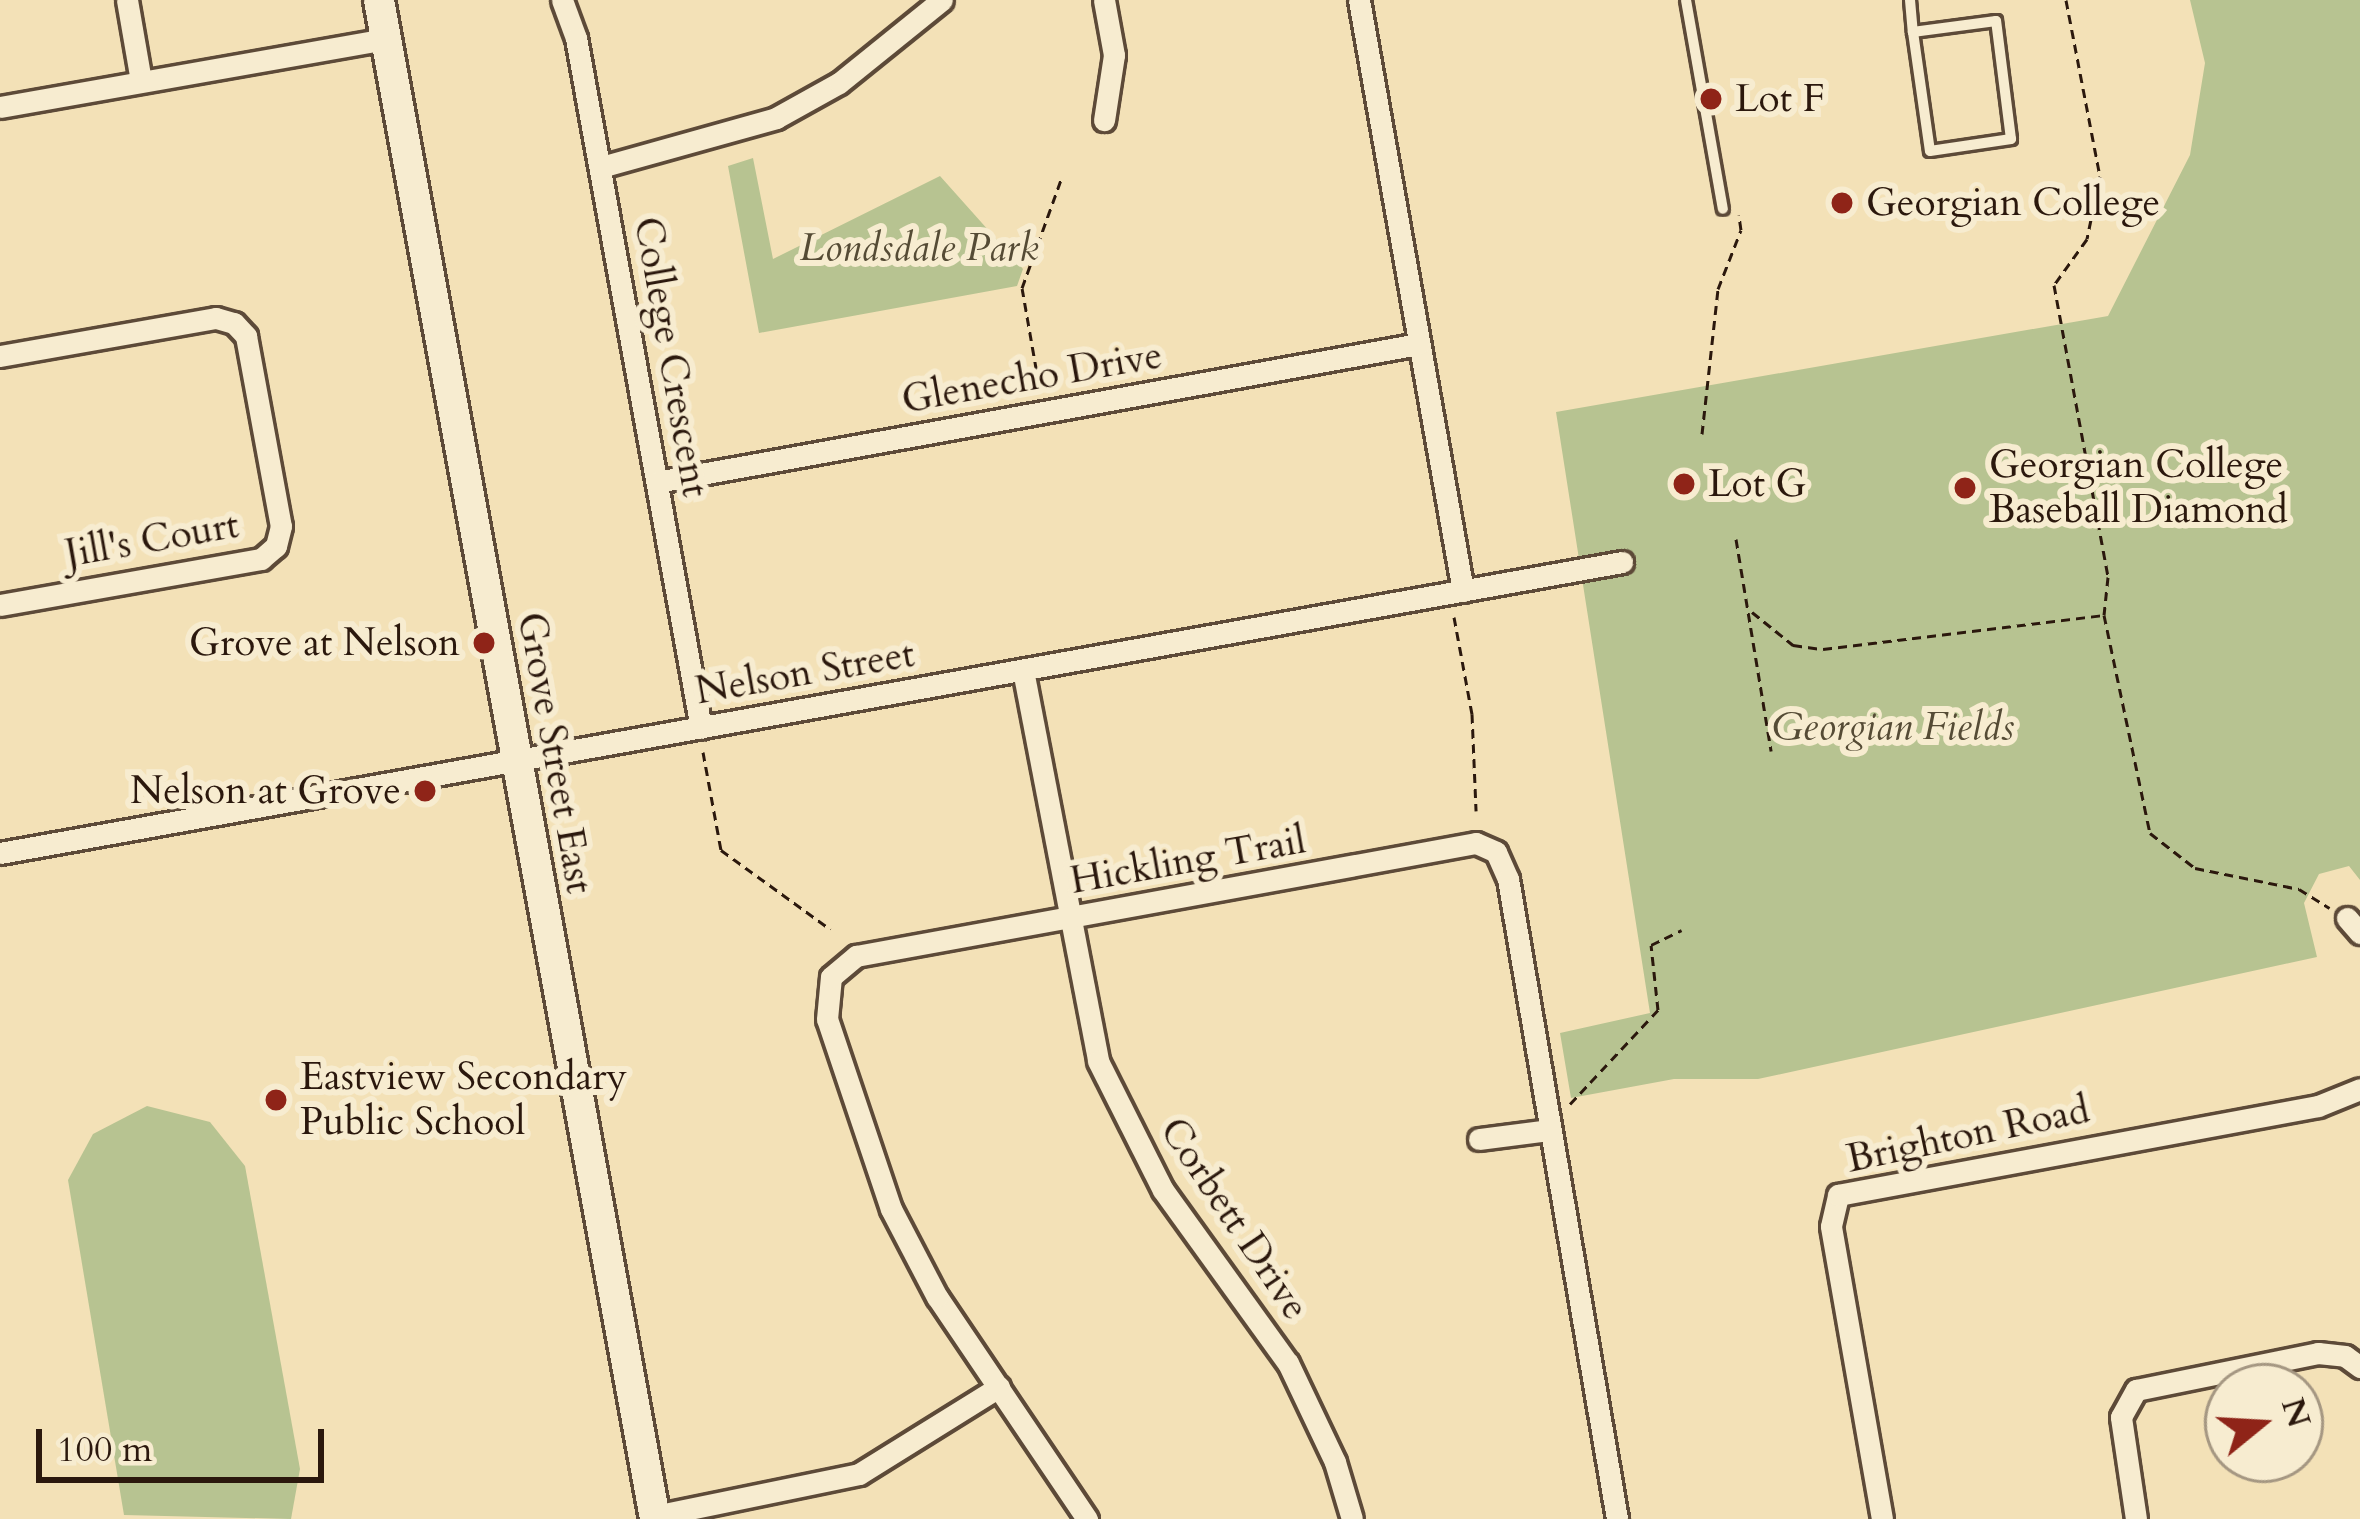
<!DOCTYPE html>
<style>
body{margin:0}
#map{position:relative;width:2360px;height:1519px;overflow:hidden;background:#f3e1b7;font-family:Cardo,serif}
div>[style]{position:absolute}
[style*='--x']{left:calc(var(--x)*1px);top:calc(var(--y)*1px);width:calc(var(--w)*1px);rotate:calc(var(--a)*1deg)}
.green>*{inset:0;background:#b7c391}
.path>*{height:3px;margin-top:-1.5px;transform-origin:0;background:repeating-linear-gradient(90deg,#2b180d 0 9px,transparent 0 15px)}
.roads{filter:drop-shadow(3px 0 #5d4a38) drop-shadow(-3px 0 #5d4a38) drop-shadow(0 3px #5d4a38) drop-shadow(0 -3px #5d4a38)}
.lane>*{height:10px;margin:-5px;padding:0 5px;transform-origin:5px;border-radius:5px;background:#f7ecd0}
.street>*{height:21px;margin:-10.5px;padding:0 10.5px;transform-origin:10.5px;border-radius:10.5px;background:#f7ecd0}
.secondary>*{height:30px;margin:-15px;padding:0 15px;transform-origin:15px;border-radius:15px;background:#f7ecd0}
.dots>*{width:33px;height:33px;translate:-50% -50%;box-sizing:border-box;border:6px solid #f7ecd0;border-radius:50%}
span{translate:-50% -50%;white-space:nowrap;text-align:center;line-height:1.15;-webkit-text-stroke:12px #f7ecd0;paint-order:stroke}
.poi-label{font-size:39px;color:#2b180d}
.left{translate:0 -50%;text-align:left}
.right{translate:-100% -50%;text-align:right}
.park-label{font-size:39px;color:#554b35;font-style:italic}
.street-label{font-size:39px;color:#2b180d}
.north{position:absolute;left:2204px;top:1363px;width:120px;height:120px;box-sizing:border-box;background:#f7ecd0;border:3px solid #a59782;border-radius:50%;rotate:72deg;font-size:33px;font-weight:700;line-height:48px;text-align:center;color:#2b180d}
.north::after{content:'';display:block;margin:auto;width:42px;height:54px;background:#8f2418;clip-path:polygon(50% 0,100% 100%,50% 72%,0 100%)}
.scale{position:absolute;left:36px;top:1429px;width:288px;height:54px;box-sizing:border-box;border:6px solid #2b180d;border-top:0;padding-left:15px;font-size:36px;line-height:42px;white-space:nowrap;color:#2b180d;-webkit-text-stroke:9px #f7ecd0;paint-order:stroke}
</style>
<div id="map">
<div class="green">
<i style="clip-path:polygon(2190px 0,2360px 0,2360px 880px,2349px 866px,2319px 874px,2304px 903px,2317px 957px,1758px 1079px,1674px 1079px,1571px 1098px,1560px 1033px,1650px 1013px,1556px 412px,2108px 316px,2190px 155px,2205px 63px)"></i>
<i style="clip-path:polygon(753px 158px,773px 259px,940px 176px,1023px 269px,1017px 286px,759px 333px,728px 166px)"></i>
<i style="clip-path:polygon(147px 1106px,210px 1122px,245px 1166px,300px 1469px,291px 1519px,124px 1515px,68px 1180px,93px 1134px)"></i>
</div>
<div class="path">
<i style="--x:2066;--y:0;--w:179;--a:79.1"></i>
<i style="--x:2100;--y:176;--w:64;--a:101.7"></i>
<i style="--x:2087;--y:239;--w:57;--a:125.7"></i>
<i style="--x:2054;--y:285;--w:297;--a:79.5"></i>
<i style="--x:2108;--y:577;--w:38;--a:96"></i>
<i style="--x:2104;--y:615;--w:223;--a:78.1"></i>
<i style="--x:2150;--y:833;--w:57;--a:37.9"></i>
<i style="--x:2195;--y:868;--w:106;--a:11.4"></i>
<i style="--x:2299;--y:889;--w:36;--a:32"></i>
<i style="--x:1039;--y:385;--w:98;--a:-99.9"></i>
<i style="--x:1022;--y:288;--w:118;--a:-70.2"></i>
<i style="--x:1702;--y:434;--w:146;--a:-83.7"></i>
<i style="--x:1718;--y:289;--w:63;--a:-68.7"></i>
<i style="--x:1741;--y:230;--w:15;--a:-98"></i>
<i style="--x:1736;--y:539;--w:215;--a:80.6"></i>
<i style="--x:1752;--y:612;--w:53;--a:38.8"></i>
<i style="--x:1793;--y:645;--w:30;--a:8"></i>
<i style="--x:1823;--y:649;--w:282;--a:-6.9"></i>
<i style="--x:1454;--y:617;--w:99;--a:79.5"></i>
<i style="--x:1472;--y:714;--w:97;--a:87.6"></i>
<i style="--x:703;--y:752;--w:100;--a:79.6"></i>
<i style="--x:721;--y:850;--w:135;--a:35.9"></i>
<i style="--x:1570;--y:1104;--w:129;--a:-46.9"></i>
<i style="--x:1658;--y:1010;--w:65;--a:-96.1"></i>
<i style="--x:1651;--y:945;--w:34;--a:-26"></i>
</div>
<div class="roads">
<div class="lane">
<i style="--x:1686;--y:0;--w:212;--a:80"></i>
<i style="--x:1910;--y:0;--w:32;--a:85"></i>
<i style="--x:1913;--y:32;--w:120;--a:81.9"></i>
<i style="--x:1930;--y:151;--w:82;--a:-8.4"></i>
<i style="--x:2011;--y:139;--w:119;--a:-97.2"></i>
<i style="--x:1996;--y:21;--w:84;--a:172.5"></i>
</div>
<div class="street">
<i style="--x:127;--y:0;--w:82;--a:80.2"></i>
<i style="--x:562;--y:0;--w:40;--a:69.8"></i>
<i style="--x:576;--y:38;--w:701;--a:79.73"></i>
<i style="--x:1104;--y:0;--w:56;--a:79.7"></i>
<i style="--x:1114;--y:55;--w:66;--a:98.7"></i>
<i style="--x:1359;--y:0;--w:600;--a:80.02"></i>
<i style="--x:0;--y:107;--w:392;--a:-10"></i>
<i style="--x:601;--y:167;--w:182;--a:-15.6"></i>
<i style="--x:776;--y:118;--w:72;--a:-29.1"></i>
<i style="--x:839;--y:83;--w:132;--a:-38.9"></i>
<i style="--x:0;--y:356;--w:219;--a:-10"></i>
<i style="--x:216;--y:318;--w:19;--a:16"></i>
<i style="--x:234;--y:323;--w:18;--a:47"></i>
<i style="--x:246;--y:336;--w:193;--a:79.6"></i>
<i style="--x:281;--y:526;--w:21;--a:104"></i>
<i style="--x:276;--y:546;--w:20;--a:139"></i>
<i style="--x:261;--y:559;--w:265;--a:170"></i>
<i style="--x:657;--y:482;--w:774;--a:-10.27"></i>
<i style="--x:1023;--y:670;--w:398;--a:79.1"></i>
<i style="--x:1098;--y:1061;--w:144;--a:63.3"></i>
<i style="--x:1163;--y:1190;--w:213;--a:54.2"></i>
<i style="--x:1288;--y:1363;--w:110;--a:64.6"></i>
<i style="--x:1335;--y:1462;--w:59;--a:73.4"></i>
<i style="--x:0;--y:853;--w:1648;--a:-10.17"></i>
<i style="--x:2347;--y:918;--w:20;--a:49"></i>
<i style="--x:1479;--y:1139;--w:71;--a:-7.3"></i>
<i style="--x:655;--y:1516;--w:208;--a:-11.6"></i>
<i style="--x:859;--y:1474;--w:165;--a:-31.9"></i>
<i style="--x:1087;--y:1519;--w:268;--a:-124"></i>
<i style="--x:937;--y:1297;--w:99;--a:-117.6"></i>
<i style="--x:891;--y:1209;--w:200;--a:-108.6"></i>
<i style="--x:827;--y:1019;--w:42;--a:-84.6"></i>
<i style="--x:831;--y:977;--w:33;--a:-40"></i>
<i style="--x:856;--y:956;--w:630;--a:-10.33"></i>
<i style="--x:1476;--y:843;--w:22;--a:24"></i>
<i style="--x:1496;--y:852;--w:30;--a:66"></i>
<i style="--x:1508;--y:879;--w:649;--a:80.33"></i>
<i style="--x:1882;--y:1519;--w:297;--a:-99.9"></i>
<i style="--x:1831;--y:1226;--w:32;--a:-77"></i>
<i style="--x:1838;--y:1195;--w:488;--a:-10.5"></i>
<i style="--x:2318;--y:1106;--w:45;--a:-22"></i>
<i style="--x:2136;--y:1519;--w:103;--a:-98.4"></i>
<i style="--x:2121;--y:1417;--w:31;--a:-61"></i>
<i style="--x:2136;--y:1390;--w:186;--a:-11.5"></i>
<i style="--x:2318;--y:1353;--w:27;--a:6"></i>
<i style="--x:2345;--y:1356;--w:19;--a:36"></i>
</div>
<div class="secondary">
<i style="--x:379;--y:0;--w:1544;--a:79.7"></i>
</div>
</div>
<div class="dots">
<i style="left:1711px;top:99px;background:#8f2418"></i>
<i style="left:1842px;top:203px;background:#8f2418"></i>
<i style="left:1684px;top:484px;background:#8f2418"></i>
<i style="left:1965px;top:488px;background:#8f2418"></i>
<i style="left:484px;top:643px;background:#8f2418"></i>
<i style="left:425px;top:791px;background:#8f2418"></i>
<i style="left:276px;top:1100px;background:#8f2418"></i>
</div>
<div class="poi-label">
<span class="left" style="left:1735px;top:99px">Lot F</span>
<span class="left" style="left:1866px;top:203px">Georgian College</span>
<span class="left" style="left:1989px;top:488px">Georgian College<br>Baseball Diamond</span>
<span class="left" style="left:1708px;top:484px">Lot G</span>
<span class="right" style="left:460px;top:643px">Grove at Nelson</span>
<span class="right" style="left:401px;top:791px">Nelson at Grove</span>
<span class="left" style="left:300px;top:1100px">Eastview Secondary<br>Public School</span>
</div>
<div class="park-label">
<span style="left:919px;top:248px">Londsdale Park</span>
<span style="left:1893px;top:727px">Georgian Fields</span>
</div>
<div class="street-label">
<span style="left:671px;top:357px;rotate:80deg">College Crescent</span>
<span style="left:1032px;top:378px;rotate:-10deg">Glenecho Drive</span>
<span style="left:152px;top:540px;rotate:-10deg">Jill's Court</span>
<span style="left:805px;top:673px;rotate:-10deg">Nelson Street</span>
<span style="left:555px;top:753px;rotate:80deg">Grove Street East</span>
<span style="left:1188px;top:861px;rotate:-10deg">Hickling Trail</span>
<span style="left:1968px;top:1135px;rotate:-12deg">Brighton Road</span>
<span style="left:1234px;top:1219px;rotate:56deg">Corbett Drive</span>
</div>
<div class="north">N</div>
<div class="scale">100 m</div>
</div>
